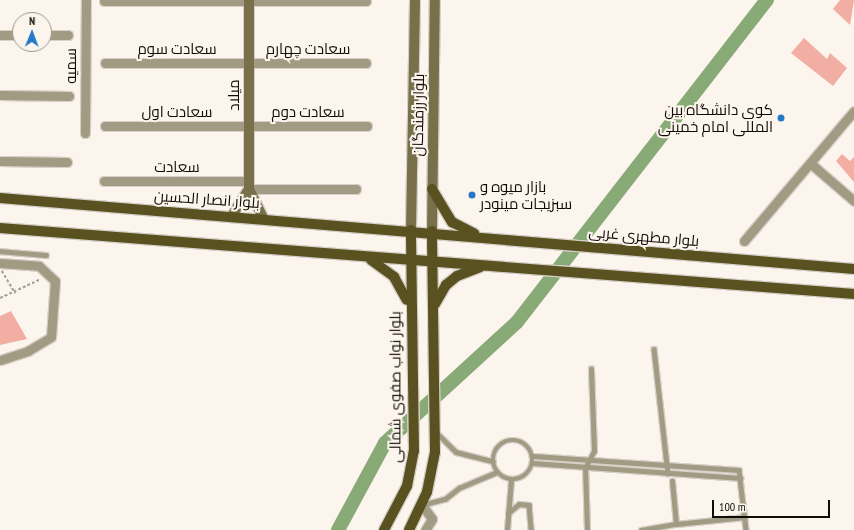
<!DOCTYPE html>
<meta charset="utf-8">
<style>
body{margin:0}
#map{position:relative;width:854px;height:530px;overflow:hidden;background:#fcf5ed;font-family:"PT Sans Narrow",Cairo,sans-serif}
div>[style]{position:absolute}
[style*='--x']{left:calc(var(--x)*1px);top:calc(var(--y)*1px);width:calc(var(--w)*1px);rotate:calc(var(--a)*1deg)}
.river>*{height:14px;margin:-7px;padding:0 7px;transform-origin:7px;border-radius:7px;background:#88aa76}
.building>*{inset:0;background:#f2aea2}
.path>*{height:1.5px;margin-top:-0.75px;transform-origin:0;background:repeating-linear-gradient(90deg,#a6a099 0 3px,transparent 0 5px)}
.roads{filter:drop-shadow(1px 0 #d6d0c8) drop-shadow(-1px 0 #d6d0c8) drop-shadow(0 1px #d6d0c8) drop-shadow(0 -1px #d6d0c8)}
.lane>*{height:4.5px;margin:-2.25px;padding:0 2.25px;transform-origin:2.25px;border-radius:2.25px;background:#a09b82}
.lane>.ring{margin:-2.25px;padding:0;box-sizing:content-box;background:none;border:4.5px solid #a09b82;border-radius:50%}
.street>*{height:9px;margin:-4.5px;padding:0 4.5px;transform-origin:4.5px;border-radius:4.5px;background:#a09b82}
.secondary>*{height:10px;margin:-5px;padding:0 5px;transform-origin:5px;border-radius:5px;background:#77704a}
.primary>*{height:10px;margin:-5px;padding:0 5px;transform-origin:5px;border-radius:5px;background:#5a5120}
.dots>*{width:11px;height:11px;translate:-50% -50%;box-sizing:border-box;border:2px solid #fcf5ed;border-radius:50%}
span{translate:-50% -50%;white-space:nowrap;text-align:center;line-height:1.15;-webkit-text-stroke:4px #fcf5ed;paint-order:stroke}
.street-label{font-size:15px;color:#110b06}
.poi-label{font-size:15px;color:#110b06}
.right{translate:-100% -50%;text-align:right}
.left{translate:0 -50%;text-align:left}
.north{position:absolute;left:12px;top:12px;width:40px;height:40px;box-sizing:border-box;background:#fcf5ed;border:1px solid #9e9791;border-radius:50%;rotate:1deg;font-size:11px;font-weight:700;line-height:16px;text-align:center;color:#110b06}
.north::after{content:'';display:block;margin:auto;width:14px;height:18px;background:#257ac8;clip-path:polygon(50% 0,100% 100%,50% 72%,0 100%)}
.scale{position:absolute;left:712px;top:500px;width:118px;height:18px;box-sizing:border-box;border:2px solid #110b06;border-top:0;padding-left:5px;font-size:12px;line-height:14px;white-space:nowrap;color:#110b06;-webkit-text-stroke:3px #fcf5ed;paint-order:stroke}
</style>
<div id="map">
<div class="river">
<i style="--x:338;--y:530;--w:99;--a:-61.6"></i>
<i style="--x:385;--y:443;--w:179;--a:-42.5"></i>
<i style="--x:517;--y:322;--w:408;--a:-52.2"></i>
</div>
<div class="building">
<i style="clip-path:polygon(840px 0,854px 0,850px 25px,833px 9px)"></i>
<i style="clip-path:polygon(804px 38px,827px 59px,830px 53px,847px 68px,833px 86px,791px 53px)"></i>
<i style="clip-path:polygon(842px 154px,850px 161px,854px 157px,854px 182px,836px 161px)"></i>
<i style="clip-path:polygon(11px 311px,27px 339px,0 345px,0 316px)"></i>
</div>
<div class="path">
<i style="--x:2;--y:271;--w:26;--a:59"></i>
<i style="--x:0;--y:298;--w:45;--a:-24.9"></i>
</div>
<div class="roads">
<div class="lane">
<i style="--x:0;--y:251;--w:46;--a:5"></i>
<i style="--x:654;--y:349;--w:125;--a:83.6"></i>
<i style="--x:436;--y:432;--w:28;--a:45"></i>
<i style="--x:456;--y:452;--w:38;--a:14"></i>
<i class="ring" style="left:493px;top:440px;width:35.5px;height:35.5px"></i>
<i style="--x:533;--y:456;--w:206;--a:3.9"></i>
<i style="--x:739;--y:470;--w:60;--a:83.3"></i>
<i style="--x:533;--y:463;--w:208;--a:4.1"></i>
<i style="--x:422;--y:505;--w:24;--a:-15"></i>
<i style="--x:445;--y:499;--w:18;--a:-38"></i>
<i style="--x:459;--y:488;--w:41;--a:-22.8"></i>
<i style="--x:508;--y:513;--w:14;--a:-39"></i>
<i style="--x:519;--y:504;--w:10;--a:6"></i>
<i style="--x:529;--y:505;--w:25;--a:85"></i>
<i style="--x:676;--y:524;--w:69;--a:-5.8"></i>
<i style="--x:507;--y:530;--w:50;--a:-85.4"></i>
<i style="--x:587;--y:530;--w:62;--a:-91.8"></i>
<i style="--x:585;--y:468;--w:19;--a:-62"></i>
<i style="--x:594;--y:451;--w:82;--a:-92.1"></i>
<i style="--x:641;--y:530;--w:36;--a:-10"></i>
<i style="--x:676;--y:524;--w:43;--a:-95.3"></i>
</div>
<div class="street">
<i style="--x:104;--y:1;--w:262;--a:0"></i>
<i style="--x:0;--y:35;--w:20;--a:0"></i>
<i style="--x:44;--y:35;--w:24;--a:0"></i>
<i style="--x:105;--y:63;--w:261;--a:0"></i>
<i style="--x:0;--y:95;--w:69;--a:0.8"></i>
<i style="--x:105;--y:126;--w:262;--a:0"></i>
<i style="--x:85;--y:133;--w:133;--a:-89.6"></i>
<i style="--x:0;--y:161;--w:67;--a:0.9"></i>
<i style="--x:810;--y:163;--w:58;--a:40.8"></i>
<i style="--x:104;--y:181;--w:145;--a:0"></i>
<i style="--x:249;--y:189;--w:107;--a:0"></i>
<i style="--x:744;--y:241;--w:170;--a:-49.8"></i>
<i style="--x:0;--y:263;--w:39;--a:4"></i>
<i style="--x:39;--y:266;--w:22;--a:43"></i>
<i style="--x:55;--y:281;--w:56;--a:94.1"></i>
<i style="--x:51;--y:337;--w:27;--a:149"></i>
<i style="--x:28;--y:351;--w:29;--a:162"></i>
<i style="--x:422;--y:505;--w:17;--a:54"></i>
<i style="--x:432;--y:519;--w:13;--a:122"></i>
</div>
<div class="secondary">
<i style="--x:249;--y:0;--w:189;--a:90"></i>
<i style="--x:249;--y:189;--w:32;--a:64"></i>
<i style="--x:232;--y:216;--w:32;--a:-58"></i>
<i style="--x:411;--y:230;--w:230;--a:-89"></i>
<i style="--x:432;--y:231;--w:231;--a:-89.3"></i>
</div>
<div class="primary">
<i style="--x:432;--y:189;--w:39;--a:59"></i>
<i style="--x:452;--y:222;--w:25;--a:27"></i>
<i style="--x:0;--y:198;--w:857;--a:4.75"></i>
<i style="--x:0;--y:228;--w:857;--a:4.42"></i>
<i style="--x:371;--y:260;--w:29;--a:36"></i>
<i style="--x:394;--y:277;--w:26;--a:61"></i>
<i style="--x:435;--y:304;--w:22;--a:-60"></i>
<i style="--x:446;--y:285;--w:14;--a:-39"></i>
<i style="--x:457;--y:276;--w:25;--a:-21"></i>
<i style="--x:384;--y:530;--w:50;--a:-62.4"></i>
<i style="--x:407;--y:486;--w:36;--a:-79"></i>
<i style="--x:414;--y:451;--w:221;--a:-90.8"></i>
<i style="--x:409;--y:530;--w:42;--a:-64.7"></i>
<i style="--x:427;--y:492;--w:41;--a:-78.7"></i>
<i style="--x:435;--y:452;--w:221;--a:-90.8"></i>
</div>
</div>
<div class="dots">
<i style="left:781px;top:118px;background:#257ac8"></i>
<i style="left:472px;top:195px;background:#257ac8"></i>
</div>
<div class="street-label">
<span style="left:177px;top:49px">سعادت سوم</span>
<span style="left:308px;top:49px">سعادت چهارم</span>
<span style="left:71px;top:66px;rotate:-90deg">سمیه</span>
<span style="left:234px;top:95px;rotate:-90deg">میلاد</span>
<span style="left:177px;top:112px">سعادت اول</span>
<span style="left:308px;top:112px">سعادت دوم</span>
<span style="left:418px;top:115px;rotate:-89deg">بلوار رزمندگان</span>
<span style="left:177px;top:167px">سعادت</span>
<span style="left:207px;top:199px;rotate:4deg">بلوار انصار الحسین</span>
<span style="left:644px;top:236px;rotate:5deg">بلوار مطهری غربی</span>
<span style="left:395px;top:387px;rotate:-90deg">بلوار نواب صفوی شمالی</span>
</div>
<div class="poi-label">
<span class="right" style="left:773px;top:118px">کوی دانشگاه بین<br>المللی امام خمینی</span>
<span class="left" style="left:480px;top:195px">بازار میوه و<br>سبزیجات مینودر</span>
</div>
<div class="north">N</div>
<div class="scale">100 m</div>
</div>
